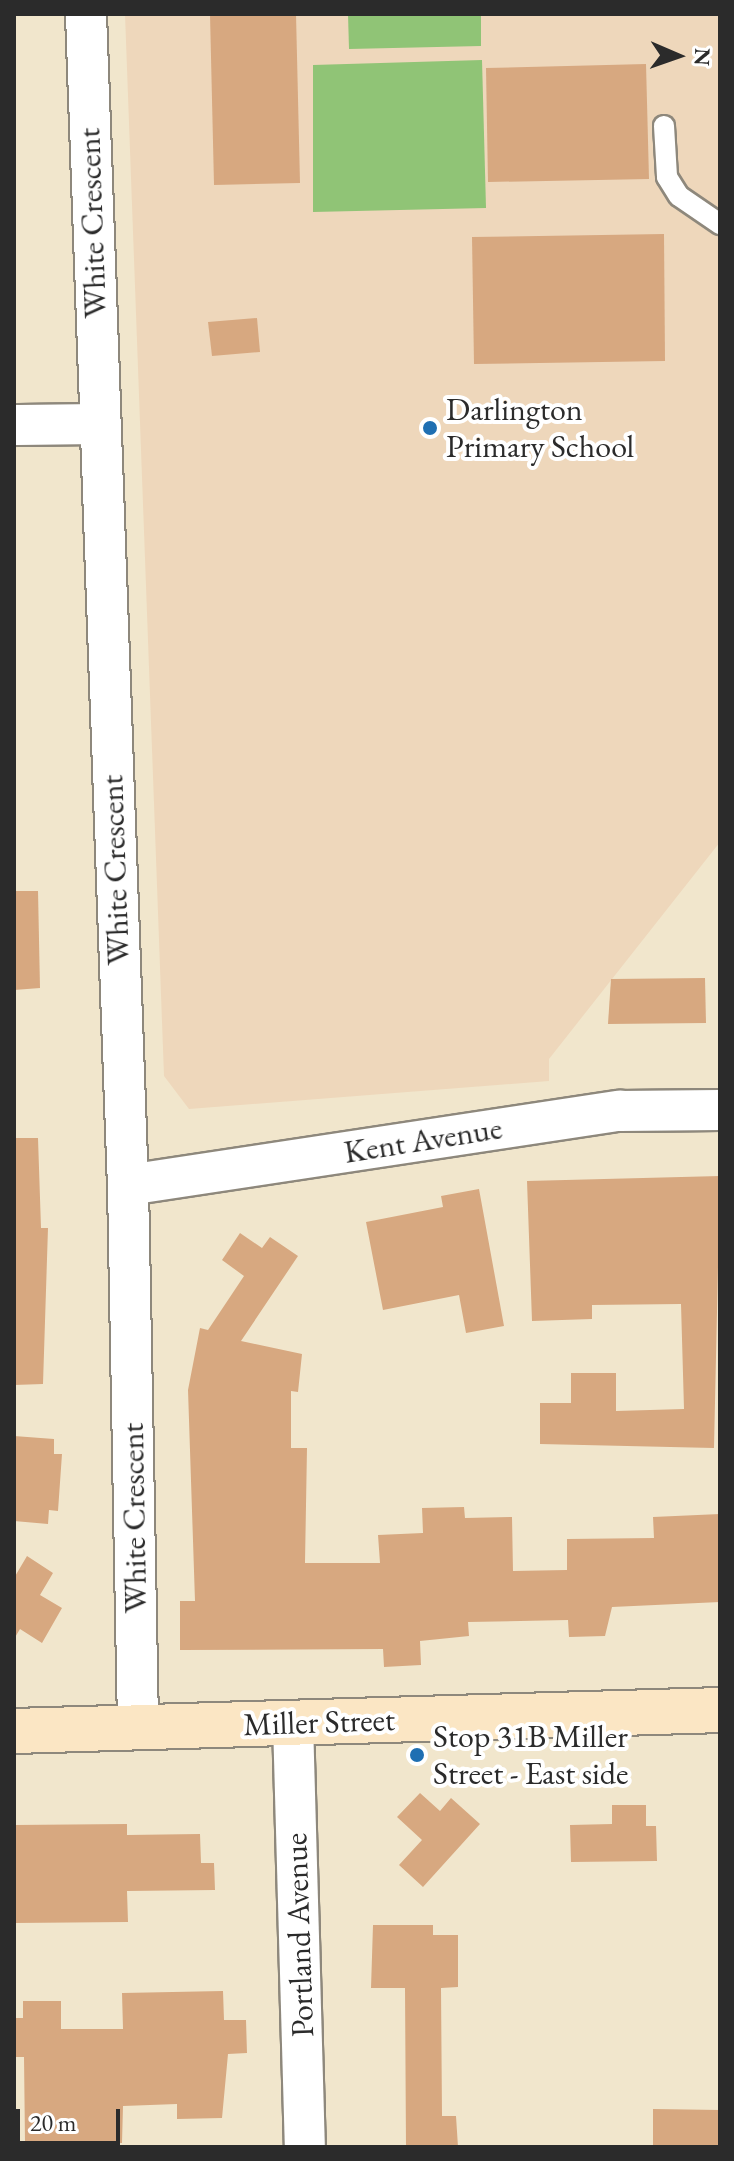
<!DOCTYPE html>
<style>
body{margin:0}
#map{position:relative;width:734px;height:2161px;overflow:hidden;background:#f1e6cc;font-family:"EB Garamond",serif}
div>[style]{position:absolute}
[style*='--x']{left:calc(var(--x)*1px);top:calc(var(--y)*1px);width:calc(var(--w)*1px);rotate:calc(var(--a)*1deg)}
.built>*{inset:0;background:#eed7bb}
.green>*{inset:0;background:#90c476}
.building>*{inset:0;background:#d7a880}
.roads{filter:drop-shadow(2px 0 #8e887c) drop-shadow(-2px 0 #8e887c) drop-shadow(0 2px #8e887c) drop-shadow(0 -2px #8e887c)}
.lane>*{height:20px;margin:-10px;padding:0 10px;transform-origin:10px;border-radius:10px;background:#fff}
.street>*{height:40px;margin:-20px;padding:0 20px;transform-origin:20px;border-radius:20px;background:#fff}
.secondary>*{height:44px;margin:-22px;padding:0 22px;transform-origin:22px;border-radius:22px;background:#fbe6c4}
.dots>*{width:22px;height:22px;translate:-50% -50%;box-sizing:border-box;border:4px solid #fff;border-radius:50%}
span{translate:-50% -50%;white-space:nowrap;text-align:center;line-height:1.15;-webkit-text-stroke:8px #fff;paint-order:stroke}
.street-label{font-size:32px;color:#2b2b2b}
.poi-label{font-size:32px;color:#2b2b2b}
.left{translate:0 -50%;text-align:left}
.frame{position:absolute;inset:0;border:16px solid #2b2b2b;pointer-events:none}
.north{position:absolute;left:638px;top:16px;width:80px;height:80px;-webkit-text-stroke:6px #fff;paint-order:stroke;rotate:92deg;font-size:22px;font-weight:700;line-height:32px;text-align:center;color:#2b2b2b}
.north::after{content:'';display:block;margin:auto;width:28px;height:36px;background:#2b2b2b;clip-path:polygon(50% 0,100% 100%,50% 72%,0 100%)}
.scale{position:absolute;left:16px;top:2109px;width:104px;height:36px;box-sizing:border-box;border:4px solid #2b2b2b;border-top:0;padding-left:10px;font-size:24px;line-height:28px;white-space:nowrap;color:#2b2b2b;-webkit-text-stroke:6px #fff;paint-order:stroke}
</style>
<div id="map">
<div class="built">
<i style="clip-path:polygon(125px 14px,720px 14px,720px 842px,549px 1059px,549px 1081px,189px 1109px,164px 1076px)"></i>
</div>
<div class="green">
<i style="clip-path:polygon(348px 14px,481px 14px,481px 46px,349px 49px)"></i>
<i style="clip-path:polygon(482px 60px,486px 208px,313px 212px,313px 65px)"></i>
</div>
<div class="building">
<i style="clip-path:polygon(210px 14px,296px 14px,300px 183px,214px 185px)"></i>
<i style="clip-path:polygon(646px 64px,649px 179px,488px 182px,486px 68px)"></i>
<i style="clip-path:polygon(664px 234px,665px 361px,474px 364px,472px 237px)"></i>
<i style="clip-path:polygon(257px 318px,260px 352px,212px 356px,208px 322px)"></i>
<i style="clip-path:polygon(14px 891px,38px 891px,40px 988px,14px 990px)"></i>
<i style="clip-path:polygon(705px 978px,706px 1023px,608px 1024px,611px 979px)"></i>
<i style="clip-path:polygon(14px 1138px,38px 1138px,41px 1228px,48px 1228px,43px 1384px,14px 1385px)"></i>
<i style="clip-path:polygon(720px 1176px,714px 1448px,540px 1444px,540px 1403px,571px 1403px,571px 1373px,616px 1373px,616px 1411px,684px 1409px,681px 1304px,592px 1305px,592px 1319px,532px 1321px,527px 1181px)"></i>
<i style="clip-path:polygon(479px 1189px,504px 1326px,466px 1333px,459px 1295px,383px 1310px,366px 1222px,443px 1207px,441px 1196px)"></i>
<i style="clip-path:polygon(240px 1233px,262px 1248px,270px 1237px,298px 1256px,241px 1341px,302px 1354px,298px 1392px,291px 1391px,291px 1448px,307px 1448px,305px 1563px,380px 1563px,378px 1535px,423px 1533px,422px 1508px,464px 1507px,465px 1518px,512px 1517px,513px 1571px,567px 1570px,567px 1539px,654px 1538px,653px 1517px,720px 1514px,720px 1602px,612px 1607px,605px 1636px,569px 1637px,568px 1620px,468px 1622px,469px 1636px,420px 1641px,421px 1665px,384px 1667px,383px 1649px,180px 1650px,180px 1601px,195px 1601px,188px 1390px,200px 1328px,208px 1330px,244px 1276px,222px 1260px)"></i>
<i style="clip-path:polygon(14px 1436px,54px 1439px,54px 1454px,62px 1454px,58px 1511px,49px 1510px,48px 1524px,14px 1521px)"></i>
<i style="clip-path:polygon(27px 1556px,53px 1573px,40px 1595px,62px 1608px,42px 1643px,20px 1629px,14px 1639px,14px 1578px)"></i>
<i style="clip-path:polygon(420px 1793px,440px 1811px,451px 1798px,480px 1824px,423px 1887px,399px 1865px,422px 1840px,397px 1817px)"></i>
<i style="clip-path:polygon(612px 1805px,646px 1805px,646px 1826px,656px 1826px,657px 1861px,571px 1862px,570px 1825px,612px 1824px)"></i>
<i style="clip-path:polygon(127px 1824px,127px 1835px,200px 1834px,201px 1863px,214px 1863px,215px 1890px,127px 1891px,128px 1922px,14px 1923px,14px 1825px)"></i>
<i style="clip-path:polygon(373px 1925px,433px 1925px,433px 1935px,458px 1935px,458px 1987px,441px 1988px,442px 2116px,456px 2116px,458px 2147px,406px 2147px,405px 1988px,371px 1988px)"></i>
<i style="clip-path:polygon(223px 1991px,224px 2020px,246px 2020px,247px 2053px,228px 2054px,222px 2118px,177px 2119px,177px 2104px,123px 2106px,122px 2143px,25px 2143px,24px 2057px,14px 2057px,14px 2018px,23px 2018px,23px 2001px,61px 2001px,61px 2029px,123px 2029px,122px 1993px)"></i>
<i style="clip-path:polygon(653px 2109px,720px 2110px,720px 2147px,653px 2147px)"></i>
</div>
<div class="roads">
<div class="lane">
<i style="--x:664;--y:126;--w:51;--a:86.6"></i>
<i style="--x:667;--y:177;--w:22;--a:58"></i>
<i style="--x:679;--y:196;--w:50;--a:34.3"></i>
</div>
<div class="street">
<i style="--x:86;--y:14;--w:1172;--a:87.95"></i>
<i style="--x:128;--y:1185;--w:542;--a:88.94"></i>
<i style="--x:14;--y:425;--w:84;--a:-0.7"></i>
<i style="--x:128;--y:1185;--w:498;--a:-8.6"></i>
<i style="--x:620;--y:1111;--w:100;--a:-0.6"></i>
<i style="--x:293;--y:1722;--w:425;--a:88.4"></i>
</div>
<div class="secondary">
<i style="--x:14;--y:1731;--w:706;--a:-1.7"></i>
</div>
</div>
<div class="dots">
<i style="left:430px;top:428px;background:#1f6fb2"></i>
<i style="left:417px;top:1755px;background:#1f6fb2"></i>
</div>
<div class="street-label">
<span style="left:92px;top:223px;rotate:-92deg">White Crescent</span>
<span style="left:115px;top:870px;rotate:-92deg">White Crescent</span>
<span style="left:423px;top:1140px;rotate:-9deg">Kent Avenue</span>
<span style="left:134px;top:1518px;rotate:-91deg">White Crescent</span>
<span style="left:319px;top:1722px;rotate:-2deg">Miller Street</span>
<span style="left:299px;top:1935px;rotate:-92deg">Portland Avenue</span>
</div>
<div class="poi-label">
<span class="left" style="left:446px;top:428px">Darlington<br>Primary School</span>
<span class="left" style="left:433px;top:1755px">Stop 31B Miller<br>Street - East side</span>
</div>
<div class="frame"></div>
<div class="north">N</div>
<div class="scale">20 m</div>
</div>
